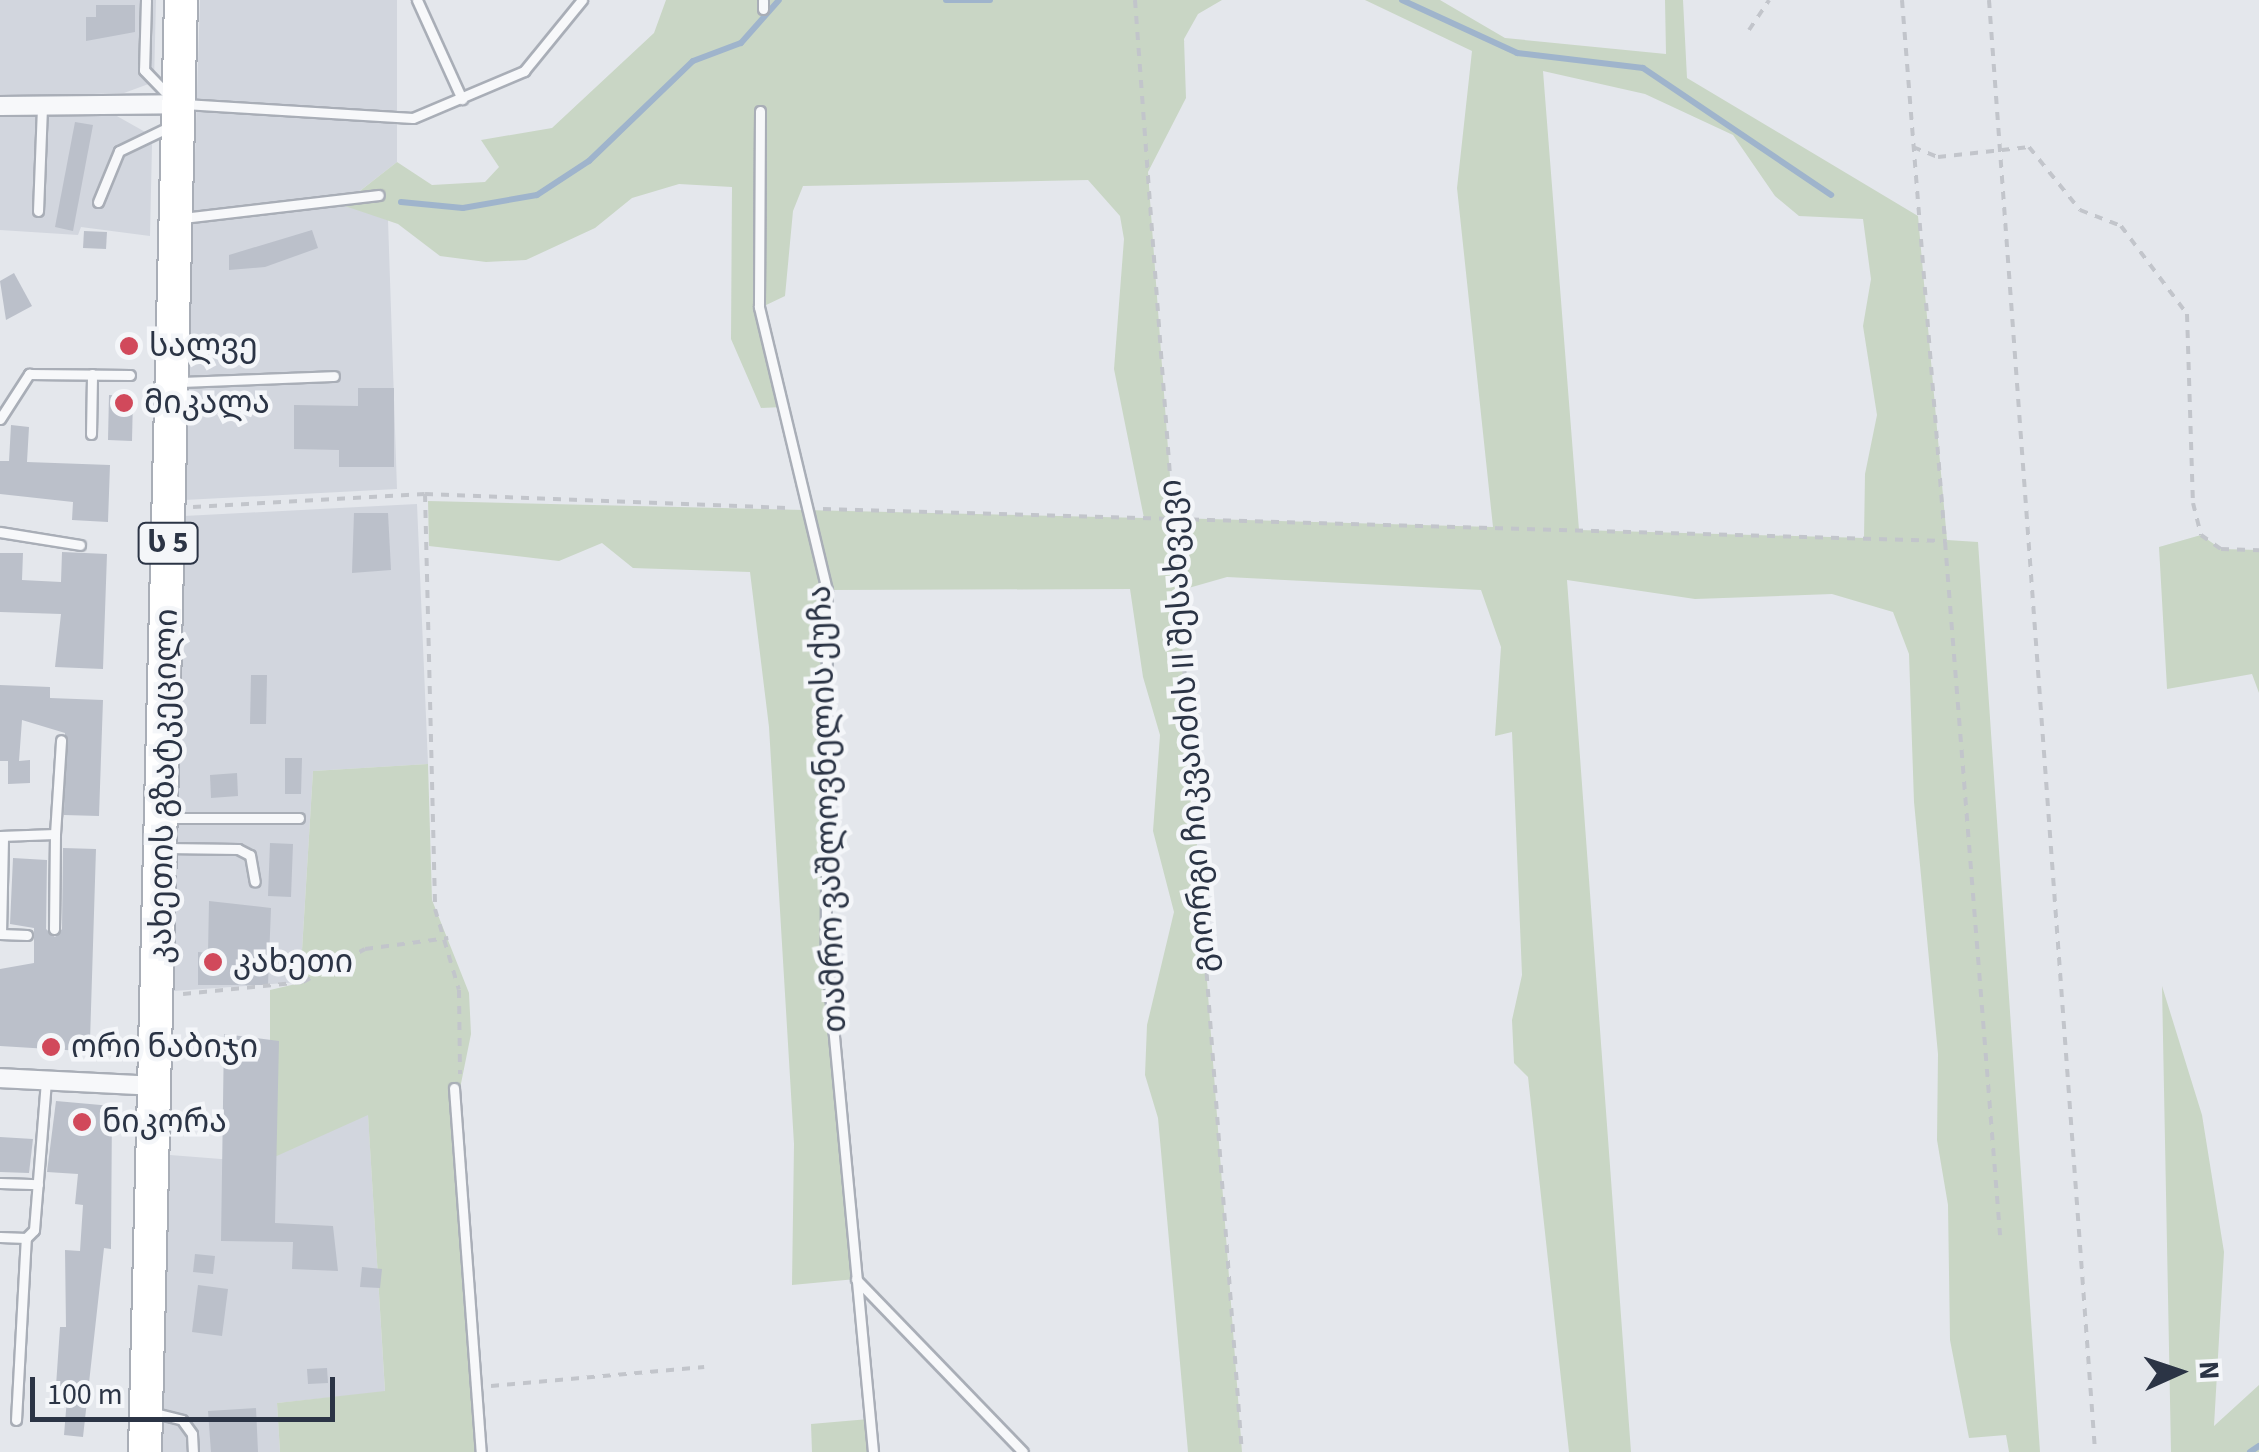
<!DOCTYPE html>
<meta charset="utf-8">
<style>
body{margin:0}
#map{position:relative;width:2259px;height:1452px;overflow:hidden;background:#e4e7ec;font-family:"Source Sans 3","Noto Sans Georgian",sans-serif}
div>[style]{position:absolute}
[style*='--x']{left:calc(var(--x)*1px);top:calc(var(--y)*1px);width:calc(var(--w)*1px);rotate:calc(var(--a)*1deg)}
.built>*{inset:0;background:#d2d6de}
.green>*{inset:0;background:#c9d6c5}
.stream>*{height:6px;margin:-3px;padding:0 3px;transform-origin:3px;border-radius:3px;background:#9fb4cc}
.building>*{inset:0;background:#bbc0ca}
.path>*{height:4px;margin-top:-2px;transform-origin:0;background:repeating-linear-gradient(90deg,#c2c5cb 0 8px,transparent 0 16px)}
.roads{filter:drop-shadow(2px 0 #a9aeb7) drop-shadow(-2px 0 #a9aeb7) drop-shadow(0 2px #a9aeb7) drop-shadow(0 -2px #a9aeb7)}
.lane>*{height:9px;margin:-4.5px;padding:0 4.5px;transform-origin:4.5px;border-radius:4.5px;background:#f7f8fa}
.street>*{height:18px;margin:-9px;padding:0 9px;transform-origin:9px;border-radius:9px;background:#f7f8fa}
.highway>*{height:32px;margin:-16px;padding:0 16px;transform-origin:16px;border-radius:16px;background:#fff}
.dots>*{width:28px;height:28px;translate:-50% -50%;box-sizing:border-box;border:5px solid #f4f6f9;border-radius:50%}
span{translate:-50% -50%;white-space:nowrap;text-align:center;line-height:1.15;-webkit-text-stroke:9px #f4f6f9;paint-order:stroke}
.shield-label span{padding:2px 8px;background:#f4f6f9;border:2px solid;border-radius:8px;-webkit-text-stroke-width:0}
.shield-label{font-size:30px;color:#2b3445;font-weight:700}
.poi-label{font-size:32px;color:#2b3445}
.left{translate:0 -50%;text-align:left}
.street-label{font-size:32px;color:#2b3445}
.north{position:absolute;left:2129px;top:1322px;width:100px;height:100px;-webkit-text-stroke:8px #f4f6f9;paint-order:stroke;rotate:87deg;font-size:28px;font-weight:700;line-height:40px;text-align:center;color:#2b3445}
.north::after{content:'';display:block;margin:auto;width:35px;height:45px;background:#2b3445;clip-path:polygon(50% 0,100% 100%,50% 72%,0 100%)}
.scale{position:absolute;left:30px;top:1377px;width:305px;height:45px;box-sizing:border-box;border:5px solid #2b3445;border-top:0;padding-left:12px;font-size:30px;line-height:35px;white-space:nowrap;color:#2b3445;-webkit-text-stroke:8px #f4f6f9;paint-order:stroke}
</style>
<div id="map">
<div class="built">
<i style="clip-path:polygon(0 0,156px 0,154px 82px,124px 93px,0 97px)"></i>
<i style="clip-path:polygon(200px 0,397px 0,397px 162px,343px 204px,388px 220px,397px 489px,184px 500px)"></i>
<i style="clip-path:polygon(108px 111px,147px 133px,152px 145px,150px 236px,81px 227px,78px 235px,0 230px,0 117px)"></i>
<i style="clip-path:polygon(417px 504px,428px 764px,313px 771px,300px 982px,174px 991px,184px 516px)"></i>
<i style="clip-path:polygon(368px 1114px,385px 1392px,277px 1403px,280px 1452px,160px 1452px,170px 1155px,260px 1162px)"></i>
</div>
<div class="green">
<i style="clip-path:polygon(evenodd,666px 0,1222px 0,1198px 14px,1184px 39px,1186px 98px,1148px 172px,1173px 518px,1493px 527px,1457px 188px,1472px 51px,1365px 0,1440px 0,1505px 38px,1666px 54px,1665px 0,1683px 0,1687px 78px,1918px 216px,1947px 540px,1978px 542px,2040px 1452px,2009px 1452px,2006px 1435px,1969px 1438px,1950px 1340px,1948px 1205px,1937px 1140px,1938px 1054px,1914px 802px,1909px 654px,1893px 612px,1832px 594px,1695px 599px,1567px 580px,1631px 1452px,1569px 1452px,1528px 1077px,1514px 1063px,1512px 1020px,1522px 975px,1512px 732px,1495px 736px,1501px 647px,1481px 590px,1227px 577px,1178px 591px,1242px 1452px,1188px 1452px,1158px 1118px,1145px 1075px,1147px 1025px,1174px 912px,1153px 831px,1160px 735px,1143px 677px,1130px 589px,828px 590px,826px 951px,856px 1279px,792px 1285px,794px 1144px,769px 727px,750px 572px,633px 568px,602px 543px,559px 561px,429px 546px,428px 501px,1144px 518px,1114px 369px,1124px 239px,1120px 216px,1088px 180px,803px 186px,793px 211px,785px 296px,760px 308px,782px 407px,761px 408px,731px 339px,732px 187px,679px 184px,632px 198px,595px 228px,526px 260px,486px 262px,440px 256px,398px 224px,342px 205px,397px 162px,432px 185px,485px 182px,499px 167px,481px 140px,552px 128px,654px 33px,666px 0,1543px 71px,1645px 94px,1733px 135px,1775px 196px,1799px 216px,1863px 219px,1871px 279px,1863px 326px,1877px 415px,1865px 474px,1864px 538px,1579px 530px,1543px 71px)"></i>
<i style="clip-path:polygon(2201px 535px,2221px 549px,2259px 550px,2259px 693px,2252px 674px,2167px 689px,2159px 547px)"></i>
<i style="clip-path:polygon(428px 764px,432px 900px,469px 993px,471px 1034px,453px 1123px,475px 1452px,280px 1452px,277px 1403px,385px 1391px,368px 1115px,270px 1159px,270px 990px,300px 983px,313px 771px)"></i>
<i style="clip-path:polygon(2162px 986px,2202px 1115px,2224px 1252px,2214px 1426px,2259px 1385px,2259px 1452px,2171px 1452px)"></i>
<i style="clip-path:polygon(869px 1419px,873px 1452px,812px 1452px,811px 1424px)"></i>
</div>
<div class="stream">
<i style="--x:946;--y:0;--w:44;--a:0"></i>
<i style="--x:1402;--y:0;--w:127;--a:24.7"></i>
<i style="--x:1517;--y:53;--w:127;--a:6.8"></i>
<i style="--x:1643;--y:68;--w:227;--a:34"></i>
<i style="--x:401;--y:202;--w:62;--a:5.5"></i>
<i style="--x:463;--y:208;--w:75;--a:-10"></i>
<i style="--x:537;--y:195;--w:62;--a:-33.2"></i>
<i style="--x:589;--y:161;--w:144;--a:-43.9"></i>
<i style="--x:693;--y:61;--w:51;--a:-20.6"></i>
<i style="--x:741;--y:43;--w:57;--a:-48.5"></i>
<i style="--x:2250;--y:1452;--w:11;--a:-34"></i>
</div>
<div class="building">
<i style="clip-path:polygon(96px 5px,135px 5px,135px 32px,86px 41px,86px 17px,96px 17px)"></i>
<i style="clip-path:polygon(75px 122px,93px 125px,73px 231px,55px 227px)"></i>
<i style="clip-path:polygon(312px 230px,318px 248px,265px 267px,229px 270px,229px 255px)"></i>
<i style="clip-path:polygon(84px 231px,107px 232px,106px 249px,83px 248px)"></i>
<i style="clip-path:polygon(14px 273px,32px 306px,6px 320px,0 281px)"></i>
<i style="clip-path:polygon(358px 388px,394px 388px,394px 467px,339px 467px,339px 450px,294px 449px,294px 405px,358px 406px)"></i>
<i style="clip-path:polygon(109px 395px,133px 396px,132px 441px,108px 440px)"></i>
<i style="clip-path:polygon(11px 425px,29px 427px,27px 462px,110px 465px,108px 522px,72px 520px,73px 502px,0 494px,0 461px,9px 461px)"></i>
<i style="clip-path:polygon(354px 513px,388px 513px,391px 570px,352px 573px)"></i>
<i style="clip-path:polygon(62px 552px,107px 554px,103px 669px,55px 667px,61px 614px,0 612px,0 553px,23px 553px,22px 580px,61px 582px)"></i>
<i style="clip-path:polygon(251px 675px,267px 675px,266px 724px,250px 724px)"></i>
<i style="clip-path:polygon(0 685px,50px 687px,50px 698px,103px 700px,99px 816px,64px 815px,65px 733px,22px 720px,19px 761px,30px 760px,30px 783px,8px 784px,8px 761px,0 761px)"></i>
<i style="clip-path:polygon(285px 758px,302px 758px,301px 794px,285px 794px)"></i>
<i style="clip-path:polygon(237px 773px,238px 796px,211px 798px,210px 775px)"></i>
<i style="clip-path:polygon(270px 843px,293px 844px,291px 897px,268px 896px)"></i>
<i style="clip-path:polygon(63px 848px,96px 849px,90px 1041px,82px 1051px,0 1046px,0 969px,34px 963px,34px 928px,10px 924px,13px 858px,47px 860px,46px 929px,55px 937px,62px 929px)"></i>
<i style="clip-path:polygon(209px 901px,271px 908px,268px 985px,198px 985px,198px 952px,208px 953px)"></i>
<i style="clip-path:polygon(224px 1034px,279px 1041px,275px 1223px,333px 1226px,338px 1271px,292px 1269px,293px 1242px,221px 1241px)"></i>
<i style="clip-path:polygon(56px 1101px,112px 1106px,111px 1249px,104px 1248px,83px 1437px,64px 1435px,68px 1386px,56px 1386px,60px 1327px,66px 1327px,65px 1250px,80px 1251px,83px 1205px,75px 1204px,78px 1174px,47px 1172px)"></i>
<i style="clip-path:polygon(0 1137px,33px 1139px,29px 1173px,0 1172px)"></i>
<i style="clip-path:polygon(195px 1254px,215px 1256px,213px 1274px,193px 1272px)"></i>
<i style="clip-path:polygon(362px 1267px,382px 1269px,380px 1288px,360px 1287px)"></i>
<i style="clip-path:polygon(198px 1285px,228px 1289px,222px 1336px,192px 1332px)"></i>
<i style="clip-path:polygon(327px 1368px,328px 1383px,308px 1384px,307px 1369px)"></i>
<i style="clip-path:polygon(256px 1408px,258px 1452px,211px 1452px,208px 1411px)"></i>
</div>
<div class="path">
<i style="--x:1135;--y:0;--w:1456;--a:85.79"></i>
<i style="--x:1902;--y:0;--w:1239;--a:85.46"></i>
<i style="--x:1989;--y:0;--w:1456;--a:85.82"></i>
<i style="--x:1749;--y:30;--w:36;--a:-56"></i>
<i style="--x:1913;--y:147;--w:27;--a:22"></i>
<i style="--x:1938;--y:157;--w:92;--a:-6.3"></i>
<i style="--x:2029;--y:147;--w:81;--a:51"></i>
<i style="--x:2080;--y:210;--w:44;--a:21.3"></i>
<i style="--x:2121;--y:226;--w:110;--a:53.1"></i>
<i style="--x:2187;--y:314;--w:189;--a:88.2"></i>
<i style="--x:2193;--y:503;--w:33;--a:76"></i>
<i style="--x:2201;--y:535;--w:24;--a:35"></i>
<i style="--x:2221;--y:549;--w:38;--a:2"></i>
<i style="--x:425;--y:494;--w:415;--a:88.6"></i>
<i style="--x:435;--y:909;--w:84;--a:73.5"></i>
<i style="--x:459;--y:990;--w:84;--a:89.3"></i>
<i style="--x:193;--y:507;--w:232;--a:-3.2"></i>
<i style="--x:425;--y:494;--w:368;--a:2.2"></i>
<i style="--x:823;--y:509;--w:1124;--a:1.63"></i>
<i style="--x:183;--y:994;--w:121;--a:-5.7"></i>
<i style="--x:303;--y:982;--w:70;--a:-28"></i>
<i style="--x:365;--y:949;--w:84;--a:-7.5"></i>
<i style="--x:491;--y:1386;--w:214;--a:-5.1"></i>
</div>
<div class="roads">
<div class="lane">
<i style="--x:146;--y:0;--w:70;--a:91.6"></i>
<i style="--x:144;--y:70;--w:37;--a:46"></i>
<i style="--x:417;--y:0;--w:109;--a:65.6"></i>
<i style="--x:763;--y:9;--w:9;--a:-90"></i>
<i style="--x:184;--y:104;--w:229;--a:3.5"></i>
<i style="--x:413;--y:118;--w:121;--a:-22.9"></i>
<i style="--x:524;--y:71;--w:92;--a:-50.8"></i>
<i style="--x:760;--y:111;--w:196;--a:90.3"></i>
<i style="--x:759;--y:307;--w:291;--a:76.5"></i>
<i style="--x:827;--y:590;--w:361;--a:90.2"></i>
<i style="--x:826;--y:951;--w:503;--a:84.64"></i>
<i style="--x:98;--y:202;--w:55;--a:-67.6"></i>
<i style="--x:119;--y:151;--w:58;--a:-25.7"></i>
<i style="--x:38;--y:211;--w:105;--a:-87.8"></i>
<i style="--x:183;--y:218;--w:197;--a:-6.7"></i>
<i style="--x:179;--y:382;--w:155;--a:-2.2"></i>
<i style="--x:0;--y:419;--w:54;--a:-57.2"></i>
<i style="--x:29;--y:374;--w:101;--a:0.6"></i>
<i style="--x:91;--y:434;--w:60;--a:-89"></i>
<i style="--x:0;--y:532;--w:81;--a:9.2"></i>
<i style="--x:167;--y:818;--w:132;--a:0"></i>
<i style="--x:55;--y:834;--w:94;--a:-86.3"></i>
<i style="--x:0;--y:836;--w:55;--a:-2.1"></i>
<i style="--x:55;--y:834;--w:95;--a:90.6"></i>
<i style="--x:166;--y:848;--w:72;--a:0.8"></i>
<i style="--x:238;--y:849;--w:13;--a:27"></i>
<i style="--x:250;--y:855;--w:27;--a:80"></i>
<i style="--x:0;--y:934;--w:27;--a:2"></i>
<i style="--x:1;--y:934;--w:98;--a:-88.8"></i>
<i style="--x:454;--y:1088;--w:365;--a:85.8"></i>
<i style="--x:0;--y:1183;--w:38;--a:2"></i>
<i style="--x:0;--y:1237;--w:26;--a:2"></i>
<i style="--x:26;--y:1238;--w:11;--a:-45"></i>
<i style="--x:34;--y:1230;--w:150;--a:-85.4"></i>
<i style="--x:856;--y:1279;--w:240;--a:46"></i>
<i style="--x:151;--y:1412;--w:32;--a:14"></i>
<i style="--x:182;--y:1420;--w:17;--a:54"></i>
<i style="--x:192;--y:1434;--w:18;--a:87"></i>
<i style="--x:16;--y:1420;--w:182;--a:-86.9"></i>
</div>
<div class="street">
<i style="--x:0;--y:106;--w:178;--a:-0.6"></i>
<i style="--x:0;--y:1078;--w:158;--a:2.9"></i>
</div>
<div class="highway">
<i style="--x:145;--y:1452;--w:1452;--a:-88.58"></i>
</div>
</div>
<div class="dots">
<i style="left:129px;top:346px;background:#d1495b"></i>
<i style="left:124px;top:403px;background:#d1495b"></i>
<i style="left:213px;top:962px;background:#d1495b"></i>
<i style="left:51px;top:1047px;background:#d1495b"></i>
<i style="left:82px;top:1122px;background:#d1495b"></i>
</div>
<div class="shield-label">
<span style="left:168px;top:543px">ს 5</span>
</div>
<div class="poi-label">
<span class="left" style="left:149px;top:346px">სალვე</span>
<span class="left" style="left:144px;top:403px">მიკალა</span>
<span class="left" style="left:233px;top:962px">კახეთი</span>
<span class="left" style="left:71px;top:1047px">ორი ნაბიჯი</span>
<span class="left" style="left:102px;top:1122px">ნიკორა</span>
</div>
<div class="street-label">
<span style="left:1188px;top:726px;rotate:-94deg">გიორგი ჩიკვაიძის II შესახვევი</span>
<span style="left:164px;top:786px;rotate:-89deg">კახეთის გზატკეცილი</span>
<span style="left:828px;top:809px;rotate:-92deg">თამრო ვაშლოვნელის ქუჩა</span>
</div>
<div class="north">N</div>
<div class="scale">100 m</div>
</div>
